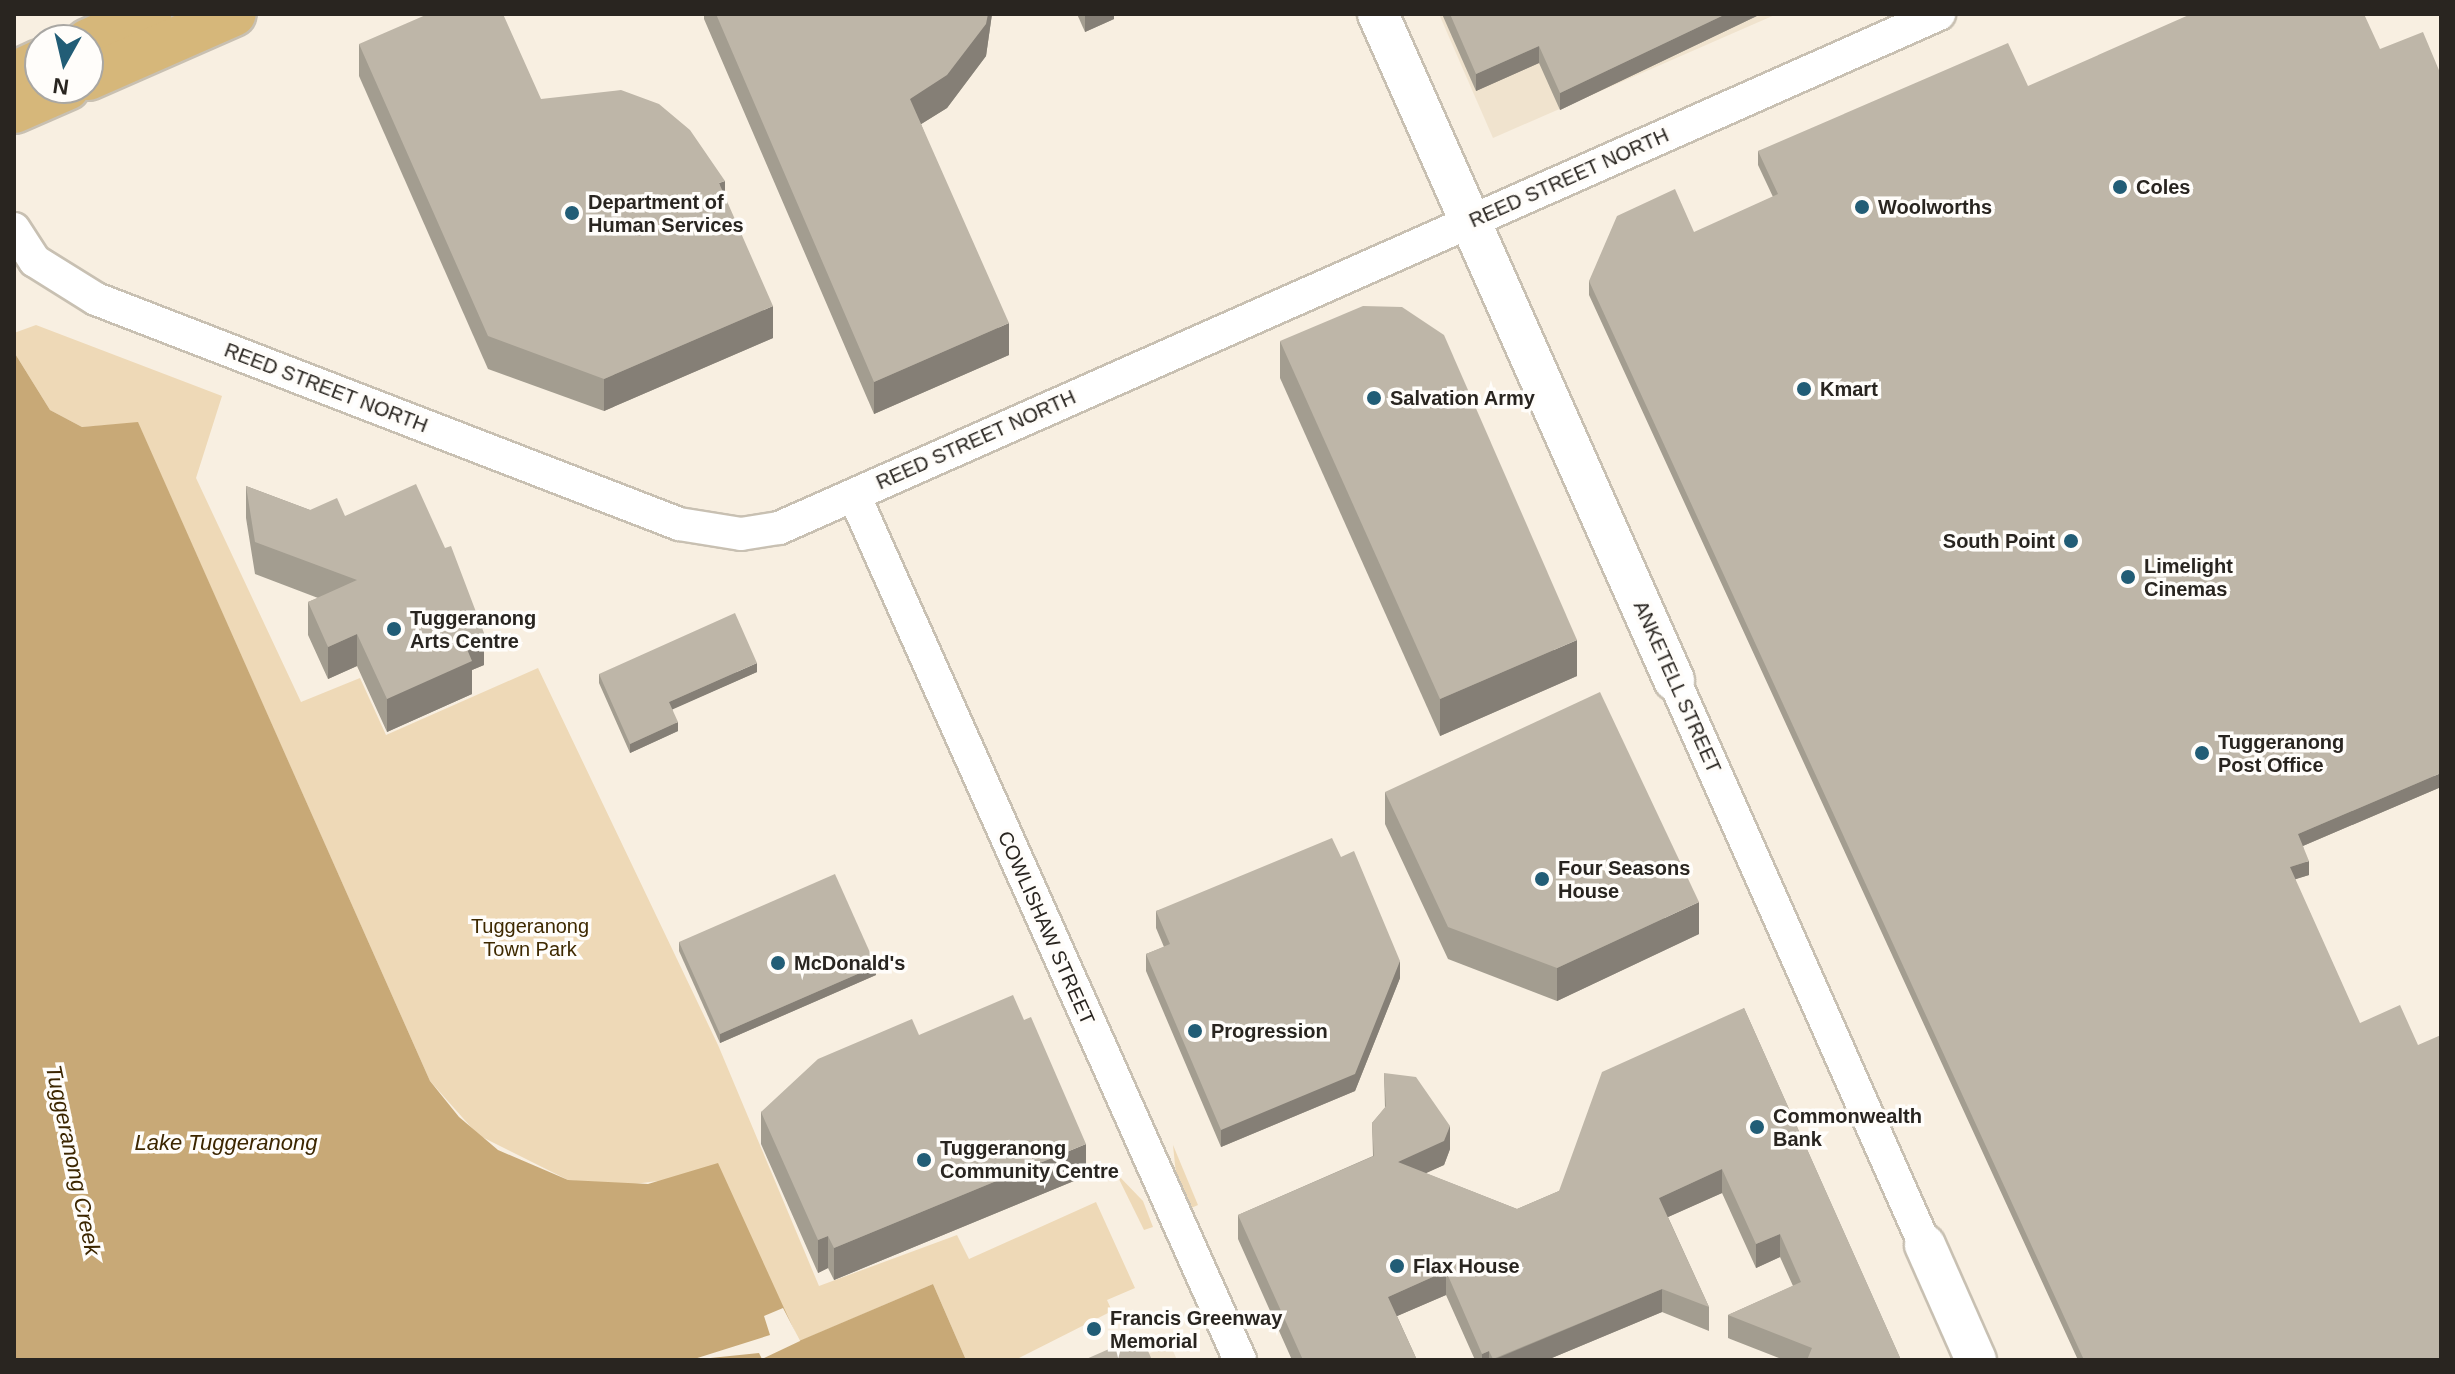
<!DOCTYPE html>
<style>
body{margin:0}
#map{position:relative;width:2455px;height:1374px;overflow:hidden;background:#f8efe1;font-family:Arial,sans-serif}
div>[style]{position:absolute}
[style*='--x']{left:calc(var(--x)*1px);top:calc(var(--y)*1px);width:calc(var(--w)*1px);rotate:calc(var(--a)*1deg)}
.built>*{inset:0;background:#f0e3ce}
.green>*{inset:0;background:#eed9b7}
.water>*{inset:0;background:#c8a977}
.pier>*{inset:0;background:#f8efe1}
.roads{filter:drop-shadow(2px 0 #c8c0b2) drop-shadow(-2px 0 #c8c0b2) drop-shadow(0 2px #c8c0b2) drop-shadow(0 -2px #c8c0b2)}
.minor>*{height:32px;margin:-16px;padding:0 16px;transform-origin:16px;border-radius:16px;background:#fff}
.tertiary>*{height:40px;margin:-20px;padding:0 20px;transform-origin:20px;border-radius:20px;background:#fff}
.primary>*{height:44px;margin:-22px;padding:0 22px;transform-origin:22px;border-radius:22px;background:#d6b77a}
.wall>*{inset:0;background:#a39d90}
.shaded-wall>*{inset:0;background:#857f76}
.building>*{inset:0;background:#beb6a8}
.dots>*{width:22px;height:22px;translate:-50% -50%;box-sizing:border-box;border:4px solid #fffdfa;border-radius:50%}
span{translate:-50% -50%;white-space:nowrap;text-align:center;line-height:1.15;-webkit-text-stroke:7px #fffdfa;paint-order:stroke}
.street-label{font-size:20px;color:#292520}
.poi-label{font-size:20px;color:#292520;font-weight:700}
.left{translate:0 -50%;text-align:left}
.right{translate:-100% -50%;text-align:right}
.park-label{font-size:20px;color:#3e2900}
.water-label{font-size:22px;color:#3c2600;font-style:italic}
.frame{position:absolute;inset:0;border:16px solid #292520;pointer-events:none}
.north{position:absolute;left:24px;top:24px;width:80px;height:80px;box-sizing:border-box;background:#fffdfa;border:2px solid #a9a7a3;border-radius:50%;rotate:188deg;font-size:22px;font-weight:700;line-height:32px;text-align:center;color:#292520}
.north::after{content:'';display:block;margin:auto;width:28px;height:36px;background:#225d76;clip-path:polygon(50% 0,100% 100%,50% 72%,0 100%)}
</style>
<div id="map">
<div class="built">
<i style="clip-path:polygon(1439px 14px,1777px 14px,1493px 138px)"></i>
<i style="clip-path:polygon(1170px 1344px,1177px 1360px,1135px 1360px)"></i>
</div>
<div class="green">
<i style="clip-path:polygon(36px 325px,222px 396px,196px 478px,301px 702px,360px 678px,386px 735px,538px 668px,718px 1045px,819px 1286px,957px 1235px,969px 1259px,1096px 1202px,1135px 1288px,1107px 1300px,1112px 1311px,1015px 1360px,966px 1360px,933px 1284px,800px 1341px,783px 1308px,674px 1179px,618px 1186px,568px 1180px,478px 1135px,430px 1081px,138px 423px,82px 427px,50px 410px,14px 352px,14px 333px)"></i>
<i style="clip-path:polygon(1173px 1145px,1198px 1205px,1189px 1209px,1177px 1184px)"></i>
<i style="clip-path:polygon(1116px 1173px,1143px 1201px,1153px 1227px,1144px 1230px)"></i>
</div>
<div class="water">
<i style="clip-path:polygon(14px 352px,50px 410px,82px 427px,138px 422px,430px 1081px,459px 1117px,498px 1150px,568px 1180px,648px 1184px,718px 1163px,799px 1341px,933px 1284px,966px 1360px,14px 1360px)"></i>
</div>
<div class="pier">
<i style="clip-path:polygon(783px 1308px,800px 1341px,762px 1359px,759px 1353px,691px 1360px,770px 1335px,764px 1316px)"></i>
</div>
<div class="roads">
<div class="minor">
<i style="--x:14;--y:229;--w:38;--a:57"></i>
<i style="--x:35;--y:261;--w:72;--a:31.9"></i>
<i style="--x:96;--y:299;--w:625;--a:21.1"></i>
<i style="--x:679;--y:524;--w:63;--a:9.2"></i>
<i style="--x:741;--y:534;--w:38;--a:-9"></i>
<i style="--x:779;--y:528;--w:1269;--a:-23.9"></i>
<i style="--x:854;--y:495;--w:947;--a:65.95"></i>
<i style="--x:1674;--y:680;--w:618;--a:66.05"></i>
</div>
<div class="tertiary">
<i style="--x:1378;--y:14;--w:729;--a:66.04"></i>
<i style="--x:1925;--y:1245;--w:126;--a:66.1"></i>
</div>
<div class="primary">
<i style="--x:88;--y:41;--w:67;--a:-23.9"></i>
<i style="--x:14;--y:74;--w:29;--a:-25"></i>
<i style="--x:88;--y:78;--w:159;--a:-23.7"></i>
<i style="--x:14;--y:111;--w:58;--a:-23.5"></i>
</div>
</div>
<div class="wall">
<i style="clip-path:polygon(704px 14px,992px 14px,986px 56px,947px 108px,921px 124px,1009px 355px,874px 414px,704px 19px)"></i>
<i style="clip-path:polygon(1077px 14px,1114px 14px,1114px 19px,1085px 32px)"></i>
<i style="clip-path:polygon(1442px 14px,1761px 14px,1560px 110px,1539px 63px,1476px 91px)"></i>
<i style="clip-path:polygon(359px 44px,541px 99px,725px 197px,773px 338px,604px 411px,488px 369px,359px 76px)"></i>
<i style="clip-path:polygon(2028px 86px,2441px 787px,2303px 846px,2309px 875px,2295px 879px,2441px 1360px,2078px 1360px,1589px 295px,1589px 281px,1773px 197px,1758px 165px,1758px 151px)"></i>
<i style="clip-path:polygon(1280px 341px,1577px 676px,1440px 736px,1280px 378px)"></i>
<i style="clip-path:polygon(246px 486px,310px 510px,345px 516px,484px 665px,472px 670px,472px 694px,387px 732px,357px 666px,328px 679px,308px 635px,308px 602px,318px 598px,255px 574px,246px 518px)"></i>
<i style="clip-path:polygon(757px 672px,672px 709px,678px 731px,630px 753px,599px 683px,599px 674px)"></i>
<i style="clip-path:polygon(1385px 792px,1699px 934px,1557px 1001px,1448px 959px,1385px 824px)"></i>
<i style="clip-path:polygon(1341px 857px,1400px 978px,1355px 1091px,1221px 1147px,1146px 971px,1146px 954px,1164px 947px,1156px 928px,1156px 911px)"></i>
<i style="clip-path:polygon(679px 942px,876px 975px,720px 1043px,679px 951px)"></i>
<i style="clip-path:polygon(1744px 1008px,1901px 1360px,1784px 1360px,1728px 1338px,1728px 1315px,1793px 1286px,1780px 1257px,1756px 1268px,1722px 1193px,1668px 1217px,1709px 1307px,1709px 1331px,1662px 1312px,1547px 1360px,1475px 1360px,1446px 1295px,1397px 1316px,1417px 1360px,1292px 1360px,1238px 1239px,1238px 1215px,1373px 1156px,1372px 1123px,1385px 1108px,1384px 1073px,1450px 1149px,1444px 1165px,1425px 1173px,1517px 1209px,1559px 1191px)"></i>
<i style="clip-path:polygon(919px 1035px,1086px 1176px,834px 1280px,828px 1268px,818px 1273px,761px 1144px,761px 1112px)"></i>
</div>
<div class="shaded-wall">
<i style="clip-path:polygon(988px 14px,992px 14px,986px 56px,947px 108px,910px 131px,910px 99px)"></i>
<i style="clip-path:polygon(1086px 14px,1114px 14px,1114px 19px,1085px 32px,1085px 15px)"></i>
<i style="clip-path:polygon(1726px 14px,1761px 14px,1560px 110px,1560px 93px)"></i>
<i style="clip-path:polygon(1539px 46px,1539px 63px,1476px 91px,1476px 74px)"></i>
<i style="clip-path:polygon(725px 181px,725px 213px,719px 183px)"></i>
<i style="clip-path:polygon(773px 306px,773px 338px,604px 411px,604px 379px)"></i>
<i style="clip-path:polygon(1009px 323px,1009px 355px,874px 414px,874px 382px)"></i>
<i style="clip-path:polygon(484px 633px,484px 665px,472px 670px,472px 694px,387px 732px,387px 699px,464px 642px)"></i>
<i style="clip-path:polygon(357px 634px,357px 666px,328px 679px,328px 647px)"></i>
<i style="clip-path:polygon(1577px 640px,1577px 676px,1440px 736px,1440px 699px)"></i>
<i style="clip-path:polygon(757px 663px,757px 672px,669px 711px,669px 702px)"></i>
<i style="clip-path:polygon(678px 722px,678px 731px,630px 753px,630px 744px)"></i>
<i style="clip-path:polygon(2441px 773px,2441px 787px,2298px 848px,2298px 834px)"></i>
<i style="clip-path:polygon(2309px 861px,2309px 875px,2290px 881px,2290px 867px)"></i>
<i style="clip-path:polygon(1699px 902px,1699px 934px,1557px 1001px,1557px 968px)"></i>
<i style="clip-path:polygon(1400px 961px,1400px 978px,1355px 1091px,1221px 1147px,1221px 1130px)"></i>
<i style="clip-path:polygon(876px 966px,876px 975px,720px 1043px,720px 1034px)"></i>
<i style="clip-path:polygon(1450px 1126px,1450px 1149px,1444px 1165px,1398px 1186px,1398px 1162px)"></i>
<i style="clip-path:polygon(1086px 1144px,1086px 1176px,834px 1280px,834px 1248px)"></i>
<i style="clip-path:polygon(1722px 1169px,1722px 1193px,1659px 1221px,1659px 1198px)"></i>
<i style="clip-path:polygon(1780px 1234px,1780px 1257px,1756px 1268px,1756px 1244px)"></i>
<i style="clip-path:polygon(828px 1236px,828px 1268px,818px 1273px,818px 1240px)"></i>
<i style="clip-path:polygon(1446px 1271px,1446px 1295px,1388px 1320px,1388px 1297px)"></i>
<i style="clip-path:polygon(1662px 1289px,1662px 1312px,1547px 1360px,1493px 1360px)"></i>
<i style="clip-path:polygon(1489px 1351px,1489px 1360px,1482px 1360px,1482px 1354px)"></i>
</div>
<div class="building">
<i style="clip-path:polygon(428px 14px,503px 14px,541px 99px,621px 90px,659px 104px,690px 130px,725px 181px,719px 183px,773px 306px,604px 379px,488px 336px,359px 44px)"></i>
<i style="clip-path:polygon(716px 14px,988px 14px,986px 24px,947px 75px,910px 99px,1009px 323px,874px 382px)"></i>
<i style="clip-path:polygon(1450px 14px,1726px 14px,1560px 93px,1539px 46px,1476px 74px)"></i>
<i style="clip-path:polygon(2191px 14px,2364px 14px,2380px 49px,2423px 32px,2441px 75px,2441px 773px,2298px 834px,2309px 861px,2290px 867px,2360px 1023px,2400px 1005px,2418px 1045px,2441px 1035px,2441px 1360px,2084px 1360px,1589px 281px,1617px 216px,1675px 189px,1694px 232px,1778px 194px,1758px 151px,2008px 43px,2028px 86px)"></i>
<i style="clip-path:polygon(1363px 306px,1402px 307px,1444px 335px,1577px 640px,1440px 699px,1280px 341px)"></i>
<i style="clip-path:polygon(416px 484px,445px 548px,451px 546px,484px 633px,464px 642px,472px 661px,387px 699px,357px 634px,328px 647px,308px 602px,357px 580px,255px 542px,246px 486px,310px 510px,337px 498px,345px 516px)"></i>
<i style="clip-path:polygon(735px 613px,757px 663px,669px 702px,678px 722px,630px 744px,599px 674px)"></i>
<i style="clip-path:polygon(1600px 692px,1699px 902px,1557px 968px,1448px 927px,1385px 792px)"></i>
<i style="clip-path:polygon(1332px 838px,1341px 857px,1354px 851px,1400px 961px,1355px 1074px,1221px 1130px,1146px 954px,1170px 944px,1156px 911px)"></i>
<i style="clip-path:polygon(835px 874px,876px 966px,720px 1034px,679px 942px)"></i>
<i style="clip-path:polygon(1013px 995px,1024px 1020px,1031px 1017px,1086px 1144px,834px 1248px,828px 1236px,818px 1240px,761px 1112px,818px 1059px,912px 1019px,919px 1035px)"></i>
<i style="clip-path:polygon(1744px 1008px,1901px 1360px,1807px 1360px,1812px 1348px,1728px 1315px,1801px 1282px,1780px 1234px,1756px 1244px,1722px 1169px,1659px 1198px,1709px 1307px,1662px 1289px,1493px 1359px,1489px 1351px,1482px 1354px,1446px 1271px,1388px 1297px,1417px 1360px,1303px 1360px,1238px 1215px,1374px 1156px,1372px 1123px,1386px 1106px,1384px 1073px,1416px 1077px,1450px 1126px,1444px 1141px,1398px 1162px,1517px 1209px,1559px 1191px,1602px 1072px)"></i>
<i style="clip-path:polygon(1141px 1335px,1152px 1360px,1084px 1360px)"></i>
</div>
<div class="dots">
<i style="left:2120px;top:187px;background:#225d76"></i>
<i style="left:1862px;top:207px;background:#225d76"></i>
<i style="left:572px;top:213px;background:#225d76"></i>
<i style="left:1804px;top:389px;background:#225d76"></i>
<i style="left:1374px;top:398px;background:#225d76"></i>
<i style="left:2071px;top:541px;background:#225d76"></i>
<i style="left:2128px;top:577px;background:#225d76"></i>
<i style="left:394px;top:629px;background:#225d76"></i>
<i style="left:2202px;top:753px;background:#225d76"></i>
<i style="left:1542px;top:879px;background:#225d76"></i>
<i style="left:778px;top:963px;background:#225d76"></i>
<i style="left:1195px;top:1031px;background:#225d76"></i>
<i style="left:1757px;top:1127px;background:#225d76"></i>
<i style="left:924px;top:1160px;background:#225d76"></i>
<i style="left:1397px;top:1266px;background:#225d76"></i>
<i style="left:1094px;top:1329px;background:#225d76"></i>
</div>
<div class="street-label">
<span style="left:1569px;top:178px;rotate:-24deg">REED STREET NORTH</span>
<span style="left:326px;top:388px;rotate:21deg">REED STREET NORTH</span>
<span style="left:976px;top:440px;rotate:-24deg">REED STREET NORTH</span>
<span style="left:1677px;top:687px;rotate:66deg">ANKETELL STREET</span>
<span style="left:1046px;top:928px;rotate:66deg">COWLISHAW STREET</span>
</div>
<div class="poi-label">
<span class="left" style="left:2136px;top:187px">Coles</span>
<span class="left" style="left:588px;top:214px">Department of<br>Human Services</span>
<span class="left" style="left:1878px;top:207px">Woolworths</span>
<span class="left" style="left:1820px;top:389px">Kmart</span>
<span class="left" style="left:1390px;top:398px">Salvation Army</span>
<span class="right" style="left:2055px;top:541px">South Point</span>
<span class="left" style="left:2144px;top:578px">Limelight<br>Cinemas</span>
<span class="left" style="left:410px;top:630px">Tuggeranong<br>Arts Centre</span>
<span class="left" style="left:2218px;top:754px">Tuggeranong<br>Post Office</span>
<span class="left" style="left:1558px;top:880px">Four Seasons<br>House</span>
<span class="left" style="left:794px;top:963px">McDonald's</span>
<span class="left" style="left:1211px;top:1031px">Progression</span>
<span class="left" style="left:1773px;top:1128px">Commonwealth<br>Bank</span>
<span class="left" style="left:940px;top:1160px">Tuggeranong<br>Community Centre</span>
<span class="left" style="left:1413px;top:1266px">Flax House</span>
<span class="left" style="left:1110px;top:1330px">Francis Greenway<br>Memorial</span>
</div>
<div class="park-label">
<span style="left:530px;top:938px">Tuggeranong<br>Town Park</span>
</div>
<div class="water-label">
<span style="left:226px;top:1143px">Lake Tuggeranong</span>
<span style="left:73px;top:1160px;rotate:78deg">Tuggeranong Creek</span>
</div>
<div class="frame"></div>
<div class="north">N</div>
</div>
